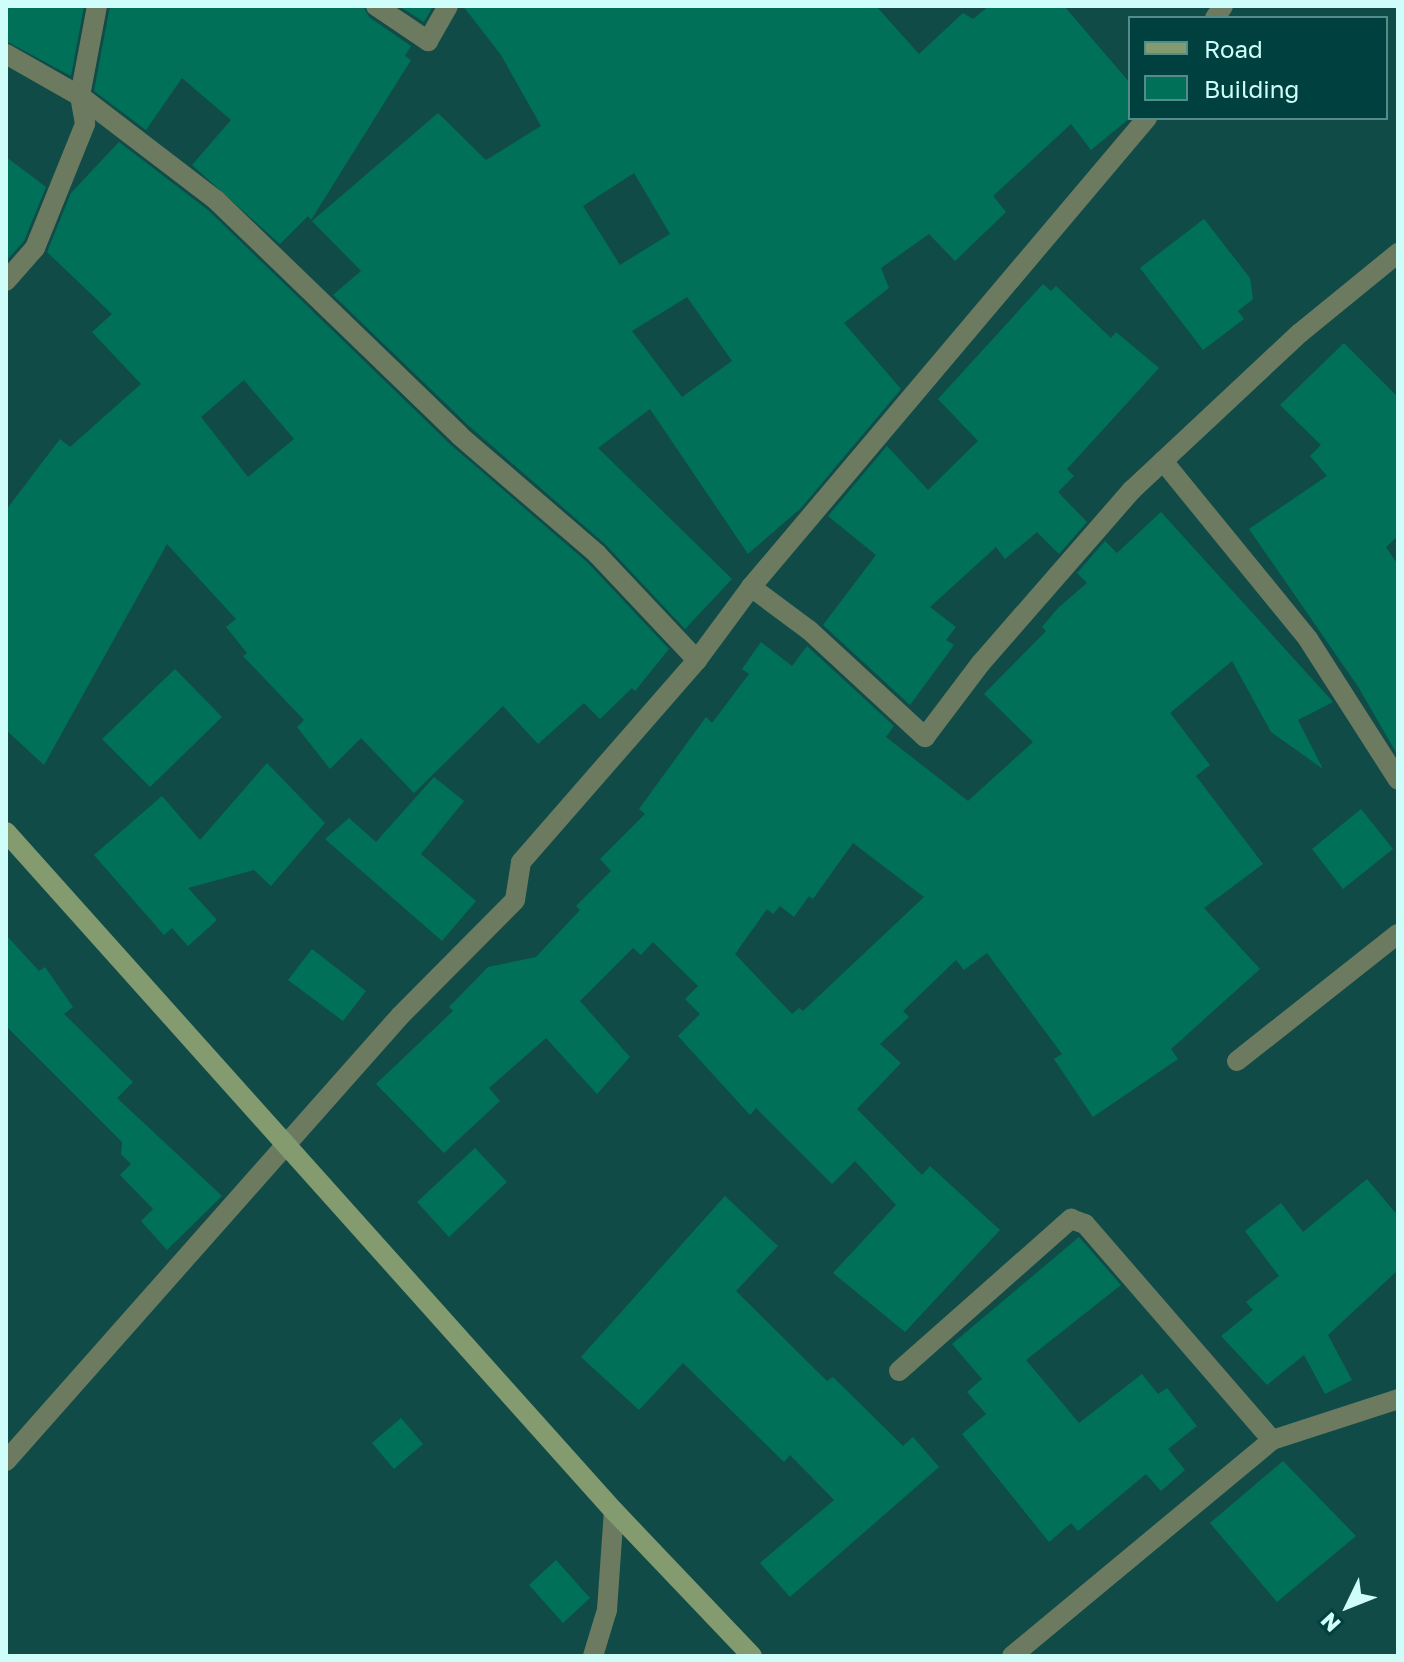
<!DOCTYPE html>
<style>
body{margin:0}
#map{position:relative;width:1404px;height:1662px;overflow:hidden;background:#104b48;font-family:"Golos Text",sans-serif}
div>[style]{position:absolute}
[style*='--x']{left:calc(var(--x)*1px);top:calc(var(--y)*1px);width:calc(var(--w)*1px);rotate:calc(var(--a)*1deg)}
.building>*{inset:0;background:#007158}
.street>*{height:20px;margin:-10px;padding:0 10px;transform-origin:10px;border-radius:10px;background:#6c7b60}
.secondary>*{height:20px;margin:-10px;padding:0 10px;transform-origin:10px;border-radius:10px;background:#849a6f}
span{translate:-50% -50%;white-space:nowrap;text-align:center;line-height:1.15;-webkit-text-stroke:6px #00403e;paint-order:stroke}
.frame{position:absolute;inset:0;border:8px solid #cffefa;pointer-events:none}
.legend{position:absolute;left:1128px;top:16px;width:260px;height:104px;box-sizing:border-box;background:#00403e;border:2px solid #538c89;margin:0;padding:10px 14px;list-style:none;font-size:24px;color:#cffefa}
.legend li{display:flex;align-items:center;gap:16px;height:40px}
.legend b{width:40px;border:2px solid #538c89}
.north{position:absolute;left:1308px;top:1566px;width:80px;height:80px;-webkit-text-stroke:6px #00403e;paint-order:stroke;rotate:227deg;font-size:22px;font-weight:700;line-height:32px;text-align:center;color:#cffefa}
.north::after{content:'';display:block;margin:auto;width:28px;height:36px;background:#cffefa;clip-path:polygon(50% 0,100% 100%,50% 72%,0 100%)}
</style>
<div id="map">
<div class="building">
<i style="clip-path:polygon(6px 6px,84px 6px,71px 76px,6px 41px)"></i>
<i style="clip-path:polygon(110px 6px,363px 6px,369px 17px,411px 46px,405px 56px,411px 60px,311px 220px,308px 216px,280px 244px,192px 165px,231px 120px,182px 78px,146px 130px,94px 91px)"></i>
<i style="clip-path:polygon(399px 6px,433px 6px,424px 22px)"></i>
<i style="clip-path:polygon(evenodd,463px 6px,876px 6px,919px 54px,963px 13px,973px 19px,989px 6px,1064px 6px,1130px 83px,1130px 118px,1091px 150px,1071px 124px,993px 196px,1006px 212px,955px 261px,929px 234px,881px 268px,889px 288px,844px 323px,901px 389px,801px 508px,748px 554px,650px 409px,598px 448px,732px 579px,685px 629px,605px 544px,469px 426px,333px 295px,361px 271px,312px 221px,438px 113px,486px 160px,541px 126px,501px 55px,463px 6px,634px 173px,670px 234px,620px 265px,583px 206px,634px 173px,463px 6px,687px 297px,732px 361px,682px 397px,632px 331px,687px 297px)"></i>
<i style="clip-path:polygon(evenodd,119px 142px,208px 210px,451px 445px,588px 563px,669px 649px,635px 691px,632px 688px,600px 719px,584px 703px,538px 744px,503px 706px,414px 793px,361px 738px,330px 769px,297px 727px,304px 720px,243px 656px,247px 653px,226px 627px,236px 619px,167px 544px,44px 765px,6px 730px,6px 510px,60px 439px,70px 447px,141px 384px,92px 332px,112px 314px,47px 252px,71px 193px,119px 142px,244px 380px,294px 439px,248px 477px,201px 417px,244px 380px)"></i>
<i style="clip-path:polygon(6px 157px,46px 187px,24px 241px,6px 261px)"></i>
<i style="clip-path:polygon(1204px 219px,1250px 278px,1253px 299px,1238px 311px,1244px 319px,1203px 350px,1140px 268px)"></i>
<i style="clip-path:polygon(1043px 284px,1051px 291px,1056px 286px,1111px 338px,1116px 332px,1159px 368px,1067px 469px,1074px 476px,1058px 492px,1087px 522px,1059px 554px,1037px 532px,1005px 559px,996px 547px,930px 607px,956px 627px,946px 640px,954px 645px,910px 705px,823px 625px,876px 555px,828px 516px,887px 446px,928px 490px,978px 441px,938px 399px)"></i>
<i style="clip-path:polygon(1344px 343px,1398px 397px,1398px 536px,1386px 547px,1398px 565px,1398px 756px,1359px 688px,1249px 529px,1327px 476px,1310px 456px,1321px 445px,1280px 405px)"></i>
<i style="clip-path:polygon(evenodd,1161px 512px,1333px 702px,1298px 720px,1323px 769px,1271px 732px,1232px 661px,1170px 713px,1210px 765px,1196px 776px,1263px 864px,1204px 908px,1260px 969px,1171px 1049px,1178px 1059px,1093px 1117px,1054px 1059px,1062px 1054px,987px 953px,964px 970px,956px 960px,903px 1011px,909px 1017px,880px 1044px,901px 1063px,857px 1109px,922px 1175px,930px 1166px,1000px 1230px,905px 1332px,833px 1273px,896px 1205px,855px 1161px,832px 1184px,756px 1108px,750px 1115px,678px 1036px,700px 1014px,685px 999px,698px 986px,653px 942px,641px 955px,633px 948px,580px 1001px,630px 1057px,597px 1094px,546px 1038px,489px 1088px,500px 1101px,444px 1153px,376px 1084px,453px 1011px,449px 1007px,488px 967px,536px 957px,580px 910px,576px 906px,611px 871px,600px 859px,645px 814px,639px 809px,706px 717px,712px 723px,749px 674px,742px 669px,761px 642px,792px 666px,807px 646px,894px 726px,886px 737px,968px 801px,1033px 742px,984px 694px,1046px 631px,1042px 627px,1058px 608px,1087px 583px,1077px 573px,1105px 541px,1117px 553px,1161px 512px,853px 843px,924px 897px,803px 1011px,799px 1008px,792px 1014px,735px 954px,767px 909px,773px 914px,780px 906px,794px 917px,809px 896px,813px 899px,853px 843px)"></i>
<i style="clip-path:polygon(175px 669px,222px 717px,150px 787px,102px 739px)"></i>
<i style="clip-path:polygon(267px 763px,325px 823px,271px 886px,254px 870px,188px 888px,217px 920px,188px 946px,172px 928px,164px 935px,94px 855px,162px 796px,200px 840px)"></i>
<i style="clip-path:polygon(434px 777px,464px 801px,421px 854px,476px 901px,442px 941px,325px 839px,349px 818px,376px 842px)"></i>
<i style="clip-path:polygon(1361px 809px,1393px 849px,1343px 889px,1312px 849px)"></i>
<i style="clip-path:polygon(6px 935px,39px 971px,45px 967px,73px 1007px,64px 1014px,133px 1082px,117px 1098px,222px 1196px,167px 1250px,141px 1221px,153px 1209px,120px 1175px,131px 1164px,121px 1154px,122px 1142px,6px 1026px)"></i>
<i style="clip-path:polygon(312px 949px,366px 991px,343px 1021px,288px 980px)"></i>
<i style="clip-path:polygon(475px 1148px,507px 1182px,449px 1237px,417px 1202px)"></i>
<i style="clip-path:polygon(1367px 1179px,1398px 1216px,1398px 1270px,1328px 1335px,1352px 1380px,1325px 1394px,1304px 1355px,1267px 1385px,1221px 1336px,1253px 1310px,1246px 1302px,1279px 1276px,1245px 1231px,1281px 1203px,1303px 1232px)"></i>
<i style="clip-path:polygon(725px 1196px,778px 1246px,736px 1291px,827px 1381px,833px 1377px,903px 1446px,913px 1437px,939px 1467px,790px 1597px,760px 1563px,834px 1500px,790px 1455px,784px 1462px,683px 1363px,639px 1410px,581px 1357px)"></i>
<i style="clip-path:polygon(1079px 1237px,1121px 1285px,1026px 1360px,1079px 1423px,1142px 1374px,1158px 1394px,1167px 1388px,1197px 1426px,1168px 1449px,1185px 1470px,1161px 1491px,1146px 1474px,1078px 1531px,1071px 1523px,1049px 1542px,962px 1434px,986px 1414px,967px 1392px,982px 1379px,952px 1344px)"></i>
<i style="clip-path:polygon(401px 1418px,423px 1444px,394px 1469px,372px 1443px)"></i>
<i style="clip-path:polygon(1283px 1461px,1356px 1536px,1277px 1602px,1210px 1523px)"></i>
<i style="clip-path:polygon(556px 1560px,590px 1598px,563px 1623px,529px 1585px)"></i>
</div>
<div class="street">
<i style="--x:376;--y:6;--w:63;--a:33.9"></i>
<i style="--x:428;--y:41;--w:40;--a:-60.3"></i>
<i style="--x:1215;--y:18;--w:14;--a:-56"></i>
<i style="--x:6;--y:54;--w:85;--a:29.6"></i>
<i style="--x:80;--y:96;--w:171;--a:37.4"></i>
<i style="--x:216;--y:200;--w:339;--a:44"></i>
<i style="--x:460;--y:436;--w:181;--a:40.7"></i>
<i style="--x:597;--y:554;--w:146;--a:46.7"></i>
<i style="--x:6;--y:281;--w:44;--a:-48.7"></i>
<i style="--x:35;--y:248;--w:134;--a:-68"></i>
<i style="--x:85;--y:124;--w:28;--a:-100"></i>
<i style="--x:80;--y:96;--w:92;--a:-79.3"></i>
<i style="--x:1163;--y:461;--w:230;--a:50.8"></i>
<i style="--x:1308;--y:639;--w:167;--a:57.4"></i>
<i style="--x:751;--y:587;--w:72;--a:36.6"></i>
<i style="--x:809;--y:630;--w:158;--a:42.7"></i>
<i style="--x:925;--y:737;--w:93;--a:-52.9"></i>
<i style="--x:981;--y:663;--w:230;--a:-48.9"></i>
<i style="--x:1132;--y:490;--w:230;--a:-43.1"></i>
<i style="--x:1300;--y:333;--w:127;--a:-39.2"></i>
<i style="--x:1237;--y:1061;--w:205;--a:-38.3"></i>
<i style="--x:899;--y:1371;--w:230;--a:-41.5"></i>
<i style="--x:1071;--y:1219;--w:15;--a:20"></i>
<i style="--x:1085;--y:1224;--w:286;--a:49.1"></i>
<i style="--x:6;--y:1461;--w:594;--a:-48.48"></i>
<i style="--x:400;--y:1016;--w:163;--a:-45.2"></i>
<i style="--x:515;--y:900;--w:38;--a:-81"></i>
<i style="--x:521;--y:862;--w:268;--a:-48.9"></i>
<i style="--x:697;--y:660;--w:91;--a:-53.5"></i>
<i style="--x:751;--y:587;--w:614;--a:-49.82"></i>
<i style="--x:593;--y:1656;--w:48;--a:-73.1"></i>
<i style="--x:607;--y:1610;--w:99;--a:-86"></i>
<i style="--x:1012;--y:1656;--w:338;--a:-39.7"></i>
<i style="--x:1272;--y:1440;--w:133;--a:-18"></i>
</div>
<div class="secondary">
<i style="--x:6;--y:832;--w:911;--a:48.16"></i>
<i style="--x:614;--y:1511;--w:200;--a:46.4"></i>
</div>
<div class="frame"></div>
<ul class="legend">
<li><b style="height:10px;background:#849a6f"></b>Road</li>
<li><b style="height:22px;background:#007158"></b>Building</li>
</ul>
<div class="north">N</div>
</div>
